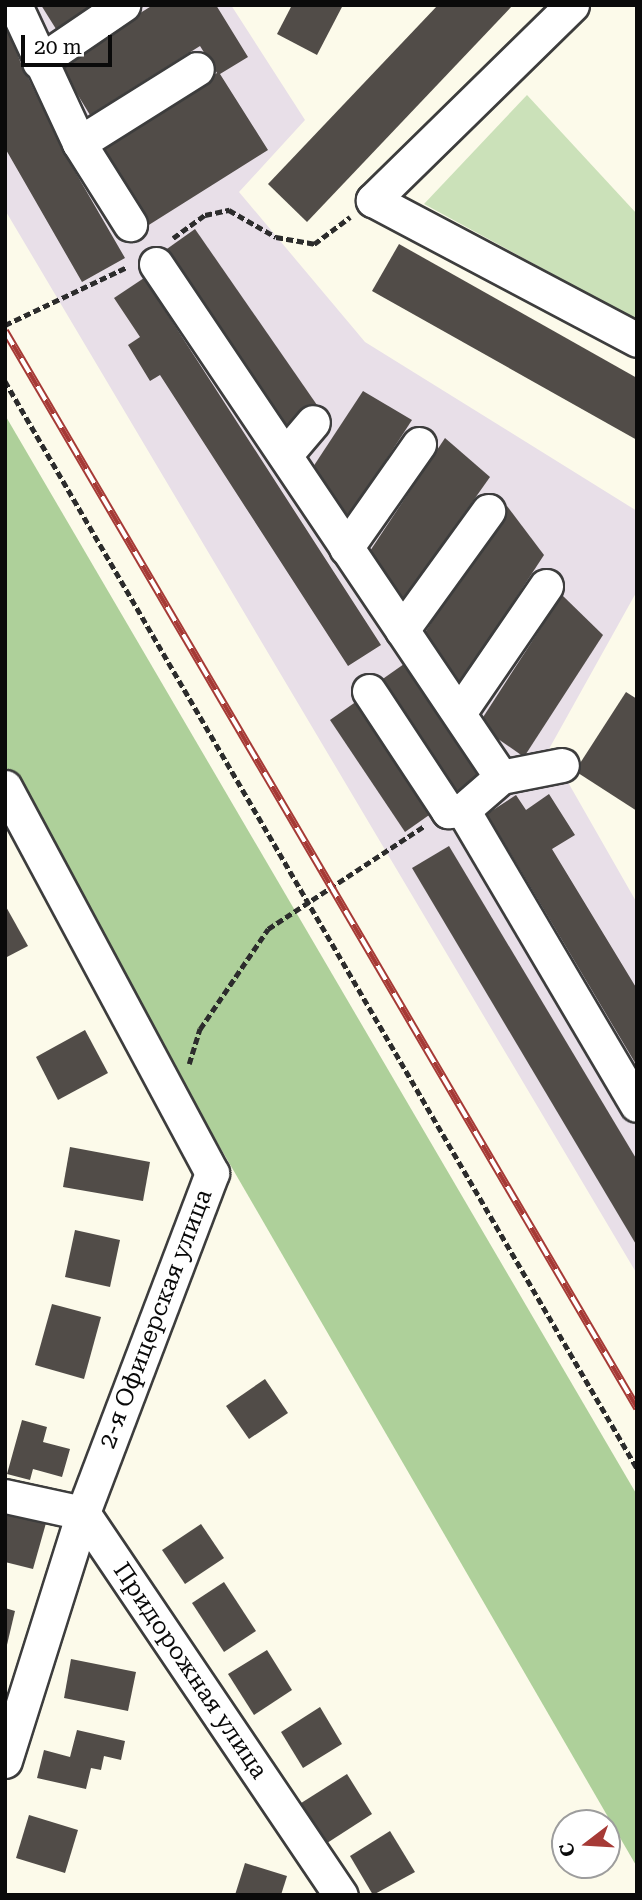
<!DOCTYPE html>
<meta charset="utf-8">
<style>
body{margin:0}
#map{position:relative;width:642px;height:1900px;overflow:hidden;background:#fcfaea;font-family:"Roboto Serif",serif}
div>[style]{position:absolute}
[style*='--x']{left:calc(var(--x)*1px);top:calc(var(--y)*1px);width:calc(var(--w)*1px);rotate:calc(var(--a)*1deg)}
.industrial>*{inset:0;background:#e8dfe8}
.green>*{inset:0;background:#cbe1b9}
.forest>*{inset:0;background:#aed09a}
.building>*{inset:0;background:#514c48}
.path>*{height:4.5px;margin-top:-2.25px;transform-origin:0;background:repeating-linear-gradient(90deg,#2c2c2c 0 7px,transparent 0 10.5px)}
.roads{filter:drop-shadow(2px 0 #3d3d3d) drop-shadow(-2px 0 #3d3d3d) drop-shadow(0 2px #3d3d3d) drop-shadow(0 -2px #3d3d3d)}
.minor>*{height:33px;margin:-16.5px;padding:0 16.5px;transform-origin:16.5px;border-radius:16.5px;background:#fff}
.rail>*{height:8px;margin-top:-4px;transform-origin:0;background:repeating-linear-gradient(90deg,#fff 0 16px,#a63a36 0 32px);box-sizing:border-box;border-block:2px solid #a63a36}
span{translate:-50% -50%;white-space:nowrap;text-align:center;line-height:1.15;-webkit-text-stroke:7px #fff;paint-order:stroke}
.street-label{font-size:24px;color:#0a0a0a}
.frame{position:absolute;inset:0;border:7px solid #0a0a0a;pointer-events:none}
.north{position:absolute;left:551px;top:1809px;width:70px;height:70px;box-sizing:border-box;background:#fff;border:2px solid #9d9d9d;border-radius:50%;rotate:253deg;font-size:19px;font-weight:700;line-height:28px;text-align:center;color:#0a0a0a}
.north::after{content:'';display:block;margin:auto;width:24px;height:32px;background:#a63a36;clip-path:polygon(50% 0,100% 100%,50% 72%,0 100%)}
.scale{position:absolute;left:21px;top:35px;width:91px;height:32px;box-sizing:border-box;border:4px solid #0a0a0a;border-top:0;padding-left:9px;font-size:21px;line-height:24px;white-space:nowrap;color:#0a0a0a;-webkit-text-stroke:5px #fff;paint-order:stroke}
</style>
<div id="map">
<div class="industrial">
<i style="clip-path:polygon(5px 5px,231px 5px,305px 120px,239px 192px,365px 342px,637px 511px,637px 591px,549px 749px,637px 903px,637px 1274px,5px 210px)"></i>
</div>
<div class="green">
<i style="clip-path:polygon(527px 95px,637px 214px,637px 320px,424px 204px)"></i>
</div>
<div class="forest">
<i style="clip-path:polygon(5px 415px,637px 1495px,637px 1867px,5px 776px)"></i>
</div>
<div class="building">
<i style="clip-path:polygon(41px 5px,94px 5px,56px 29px)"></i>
<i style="clip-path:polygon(153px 5px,216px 5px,248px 57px,220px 74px,268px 150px,144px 228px,95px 149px,217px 73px,200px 46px,90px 115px,59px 64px)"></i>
<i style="clip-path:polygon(292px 5px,343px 5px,317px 55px,277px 34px)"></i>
<i style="clip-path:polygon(438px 5px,513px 5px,307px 222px,268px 184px)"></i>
<i style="clip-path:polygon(5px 18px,20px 61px,66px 156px,125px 258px,82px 282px,5px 148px)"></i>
<i style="clip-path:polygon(195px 229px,317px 405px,286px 427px,164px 251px)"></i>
<i style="clip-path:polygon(399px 244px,637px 378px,637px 440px,372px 291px)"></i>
<i style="clip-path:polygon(144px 278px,381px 645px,348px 666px,160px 375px,150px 381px,128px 345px,140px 337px,114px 298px)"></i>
<i style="clip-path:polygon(363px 391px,412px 420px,347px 520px,313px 467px)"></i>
<i style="clip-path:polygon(445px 438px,490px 477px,398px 607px,366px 557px)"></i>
<i style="clip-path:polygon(507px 506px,544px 555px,459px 685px,422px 637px)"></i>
<i style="clip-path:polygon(562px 595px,603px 635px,524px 757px,478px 725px)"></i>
<i style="clip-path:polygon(404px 664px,483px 778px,455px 797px,377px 683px)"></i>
<i style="clip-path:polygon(626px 692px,637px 699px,637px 811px,575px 771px)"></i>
<i style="clip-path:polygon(357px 701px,432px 813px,405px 832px,330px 720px)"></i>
<i style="clip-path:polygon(549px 794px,575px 835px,552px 849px,637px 989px,637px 1066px,487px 814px,516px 795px,526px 810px)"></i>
<i style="clip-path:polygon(449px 846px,637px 1160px,637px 1246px,412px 868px)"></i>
<i style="clip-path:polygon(5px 905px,28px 946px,5px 958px)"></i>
<i style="clip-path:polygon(85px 1030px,108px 1073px,58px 1100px,36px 1057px)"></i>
<i style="clip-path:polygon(70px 1147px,150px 1162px,143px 1201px,63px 1187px)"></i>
<i style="clip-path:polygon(75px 1230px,120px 1240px,110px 1287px,65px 1277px)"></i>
<i style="clip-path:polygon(52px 1304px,101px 1317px,84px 1379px,35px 1365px)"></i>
<i style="clip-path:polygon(265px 1379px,288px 1413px,249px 1439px,226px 1406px)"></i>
<i style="clip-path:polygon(22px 1420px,47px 1427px,43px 1442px,70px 1449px,62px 1477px,33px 1469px,30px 1480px,7px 1474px)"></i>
<i style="clip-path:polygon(5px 1504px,48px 1516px,33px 1569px,5px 1562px)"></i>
<i style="clip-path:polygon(201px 1524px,224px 1558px,185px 1584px,162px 1550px)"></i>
<i style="clip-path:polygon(224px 1582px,256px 1631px,224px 1652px,192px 1603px)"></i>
<i style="clip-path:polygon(5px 1608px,15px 1611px,6px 1649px,5px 1648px)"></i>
<i style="clip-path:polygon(267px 1650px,292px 1690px,254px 1715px,228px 1674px)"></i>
<i style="clip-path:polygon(71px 1659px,136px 1672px,128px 1711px,64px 1698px)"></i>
<i style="clip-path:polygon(320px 1707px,342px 1744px,303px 1768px,281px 1732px)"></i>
<i style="clip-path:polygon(77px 1730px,125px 1741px,121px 1760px,104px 1756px,101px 1770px,91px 1768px,86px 1789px,37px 1778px,44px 1750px,70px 1757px)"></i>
<i style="clip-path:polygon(347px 1774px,372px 1814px,324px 1845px,298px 1805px)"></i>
<i style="clip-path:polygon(29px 1815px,78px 1830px,65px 1873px,16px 1858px)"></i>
<i style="clip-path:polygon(390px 1831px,415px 1872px,373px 1895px,350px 1856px)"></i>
<i style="clip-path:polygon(245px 1863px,287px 1876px,281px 1895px,235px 1895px)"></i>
</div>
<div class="path">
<i style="--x:173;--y:238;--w:39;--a:-36"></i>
<i style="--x:205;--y:215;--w:25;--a:-12"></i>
<i style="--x:229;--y:210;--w:54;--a:29.9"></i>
<i style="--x:276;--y:237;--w:39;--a:10"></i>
<i style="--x:314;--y:244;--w:45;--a:-36.9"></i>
<i style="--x:5;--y:325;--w:135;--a:-25.4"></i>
<i style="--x:5;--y:381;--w:1257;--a:59.83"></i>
<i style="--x:189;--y:1064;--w:37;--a:-73"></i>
<i style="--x:200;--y:1029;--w:121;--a:-55.8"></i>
<i style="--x:268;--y:929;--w:187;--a:-33.4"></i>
</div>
<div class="roads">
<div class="minor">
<i style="--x:15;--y:5;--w:152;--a:65.1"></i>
<i style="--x:79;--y:143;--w:96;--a:57.8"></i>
<i style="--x:572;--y:5;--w:279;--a:135.6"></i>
<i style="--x:373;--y:200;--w:299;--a:27.9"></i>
<i style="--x:39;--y:62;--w:102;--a:-34.2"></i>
<i style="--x:79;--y:143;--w:139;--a:-32.1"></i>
<i style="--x:156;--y:264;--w:618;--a:56.08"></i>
<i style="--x:501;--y:777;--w:62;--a:-11.1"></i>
<i style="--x:285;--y:455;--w:43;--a:-49.7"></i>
<i style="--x:346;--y:548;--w:127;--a:-54.9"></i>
<i style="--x:402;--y:630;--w:147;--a:-54.1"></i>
<i style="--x:369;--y:691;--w:144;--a:56.6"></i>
<i style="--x:448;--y:811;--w:15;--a:-4"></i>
<i style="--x:463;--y:810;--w:50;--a:-41"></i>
<i style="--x:459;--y:713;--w:154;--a:-55.6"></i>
<i style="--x:5;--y:787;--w:438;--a:61.8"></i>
<i style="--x:212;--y:1173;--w:364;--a:110.8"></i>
<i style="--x:83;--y:1513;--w:260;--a:107.5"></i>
<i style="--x:463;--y:810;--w:342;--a:59.5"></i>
<i style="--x:5;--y:1496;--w:80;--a:12.3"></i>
<i style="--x:83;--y:1513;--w:461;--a:56"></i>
</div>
</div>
<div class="rail">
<i style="--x:5;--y:331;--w:1249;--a:59.59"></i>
</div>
<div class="street-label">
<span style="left:156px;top:1319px;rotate:-69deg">2-я Офицерская улица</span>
<span style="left:190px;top:1671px;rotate:56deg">Придорожная улица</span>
</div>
<div class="frame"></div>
<div class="north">С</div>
<div class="scale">20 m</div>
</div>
